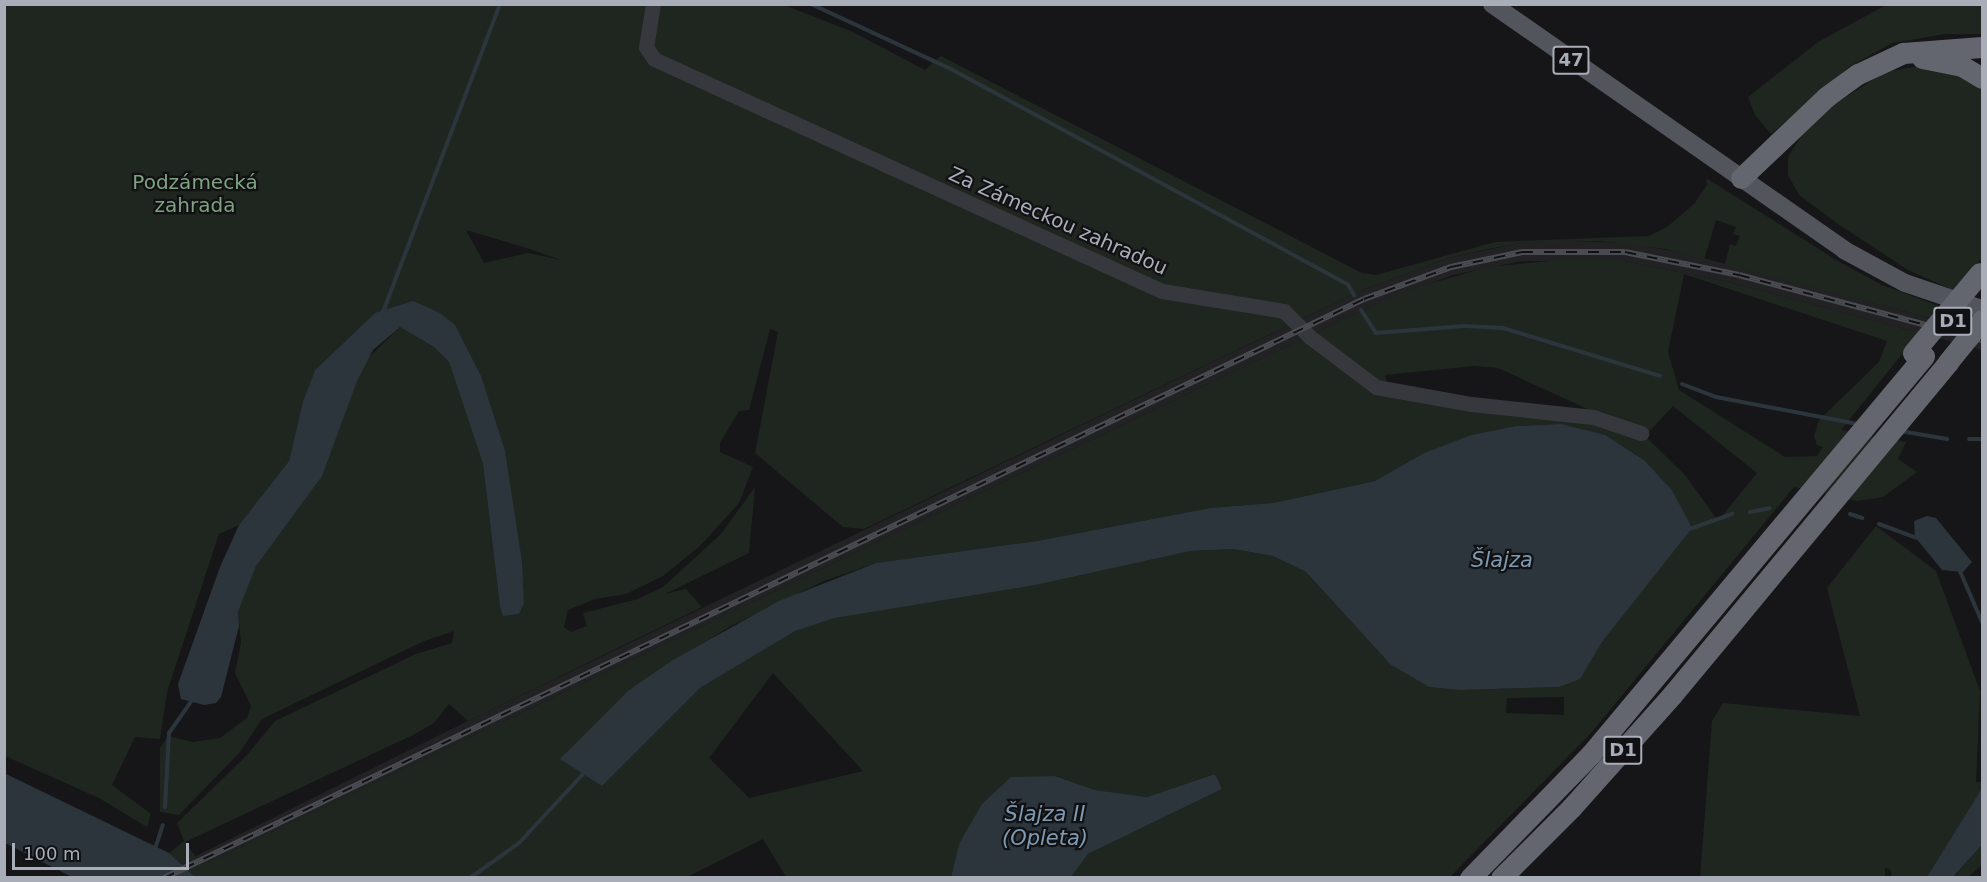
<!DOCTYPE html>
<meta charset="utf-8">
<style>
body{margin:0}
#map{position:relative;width:1987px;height:882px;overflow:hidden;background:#161618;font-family:"DejaVu Sans",sans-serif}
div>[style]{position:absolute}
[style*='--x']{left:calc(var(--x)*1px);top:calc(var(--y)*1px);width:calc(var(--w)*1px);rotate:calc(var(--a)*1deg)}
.built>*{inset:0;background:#222225}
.green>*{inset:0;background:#1e261f}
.water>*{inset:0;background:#2c353c}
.stream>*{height:4px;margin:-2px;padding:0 2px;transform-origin:2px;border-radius:2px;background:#2c353c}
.minor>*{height:15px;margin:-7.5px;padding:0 7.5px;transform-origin:7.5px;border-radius:7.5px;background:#37383d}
.major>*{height:18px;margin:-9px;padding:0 9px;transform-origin:9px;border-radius:9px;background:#53555c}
.highway>*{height:21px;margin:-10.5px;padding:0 10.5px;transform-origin:10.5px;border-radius:10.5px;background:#63666e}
.rail>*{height:6px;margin-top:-3px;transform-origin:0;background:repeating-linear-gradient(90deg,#111113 0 11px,#4a4c52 0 22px);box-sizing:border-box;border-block:2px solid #4a4c52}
.highway-bridge>*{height:21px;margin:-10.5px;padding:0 10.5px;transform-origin:10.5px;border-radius:10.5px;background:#63666e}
span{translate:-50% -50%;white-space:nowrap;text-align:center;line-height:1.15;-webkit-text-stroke:4.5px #111113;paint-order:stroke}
.shield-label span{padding:2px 4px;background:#111113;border:2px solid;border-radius:4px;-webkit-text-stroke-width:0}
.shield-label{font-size:18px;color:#a8adb8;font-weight:700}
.park-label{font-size:20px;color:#7fa381}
.street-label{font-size:20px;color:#a8adb8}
.water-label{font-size:21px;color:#7f9bb3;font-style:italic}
.frame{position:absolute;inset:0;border:6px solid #a8adb8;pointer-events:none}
.scale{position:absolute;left:12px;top:843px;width:177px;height:27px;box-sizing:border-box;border:3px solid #a8adb8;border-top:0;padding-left:8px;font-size:18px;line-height:21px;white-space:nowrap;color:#a8adb8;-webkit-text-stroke:4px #111113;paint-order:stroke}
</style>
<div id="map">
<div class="built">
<i style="clip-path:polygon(1571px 241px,1626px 243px,1684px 253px,1982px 332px,1982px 350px,1737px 284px,1624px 261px,1522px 261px,1453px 275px,1367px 308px,178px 877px,152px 878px,468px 721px,1360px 291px,1448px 258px,1521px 243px)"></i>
</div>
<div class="green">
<i style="clip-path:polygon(evenodd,4px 5px,784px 5px,853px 32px,925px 70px,941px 56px,1362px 273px,1376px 275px,1495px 242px,1649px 236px,1667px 227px,1694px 204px,1707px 185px,1706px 178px,1838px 261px,1882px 285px,1939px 306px,1930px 318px,1725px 265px,1730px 244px,1736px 246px,1740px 236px,1733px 234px,1736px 227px,1716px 220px,1704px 260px,1666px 249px,1599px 241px,1521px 243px,1483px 250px,1448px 258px,1360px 291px,864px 529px,843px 527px,755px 453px,778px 332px,770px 329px,749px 410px,739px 411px,720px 443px,720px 452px,753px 467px,739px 503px,700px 546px,663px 576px,626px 594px,595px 599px,568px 610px,564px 627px,571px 632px,587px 626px,583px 613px,638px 599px,663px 587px,721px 534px,755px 487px,749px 553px,665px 594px,686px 589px,702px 607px,468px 721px,449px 704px,434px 723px,413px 735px,185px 842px,196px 857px,207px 863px,1367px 308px,1412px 289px,1487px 267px,1571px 259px,1624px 261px,1737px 284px,1919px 333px,1841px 430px,1906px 442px,1898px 459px,1917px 472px,1883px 497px,1857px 501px,1794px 487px,1591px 733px,1450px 877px,1071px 877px,1088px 854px,1222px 789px,1215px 774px,1147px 797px,1095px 790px,1055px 776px,959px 844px,951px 877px,786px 877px,763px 839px,687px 877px,195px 877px,169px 853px,184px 841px,177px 823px,247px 755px,275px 721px,416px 654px,452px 643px,454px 631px,424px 641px,262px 719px,240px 752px,179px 815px,160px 812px,160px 748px,168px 736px,193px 742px,220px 738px,247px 718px,251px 706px,235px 673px,241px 643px,238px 612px,256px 566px,357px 369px,400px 327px,434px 347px,449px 362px,483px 464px,500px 607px,504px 616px,519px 614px,455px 325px,375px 313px,315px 370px,303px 401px,289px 461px,239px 525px,219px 534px,167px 692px,160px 739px,135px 737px,112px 785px,151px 814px,147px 827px,99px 798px,5px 756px,4px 5px,466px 230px,530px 249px,561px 260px,528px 253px,484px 263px,466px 230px,4px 5px,1684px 274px,1887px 341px,1879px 362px,1819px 420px,1814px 436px,1817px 445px,1823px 447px,1817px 456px,1785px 457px,1679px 390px,1668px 352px,1684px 274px,4px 5px,1474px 366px,1498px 368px,1594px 412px,1504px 404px,1387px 383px,1385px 375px,1474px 366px,4px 5px,1673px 406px,1757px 473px,1718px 521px,1686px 476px,1645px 436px,1673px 406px,4px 5px,1561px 424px,1645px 461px,1672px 490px,1691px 528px,1602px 642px,1580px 678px,1559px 687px,1460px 690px,1429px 687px,1391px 665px,1306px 572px,1273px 556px,1233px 549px,1190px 551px,835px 618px,794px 631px,700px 688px,602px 786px,629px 690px,729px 627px,824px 581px,876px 563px,1037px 541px,1210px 508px,1273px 503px,1375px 481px,1424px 453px,1471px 435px,1516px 426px,1561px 424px,4px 5px,773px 673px,863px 771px,749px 798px,709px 758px,773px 673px,4px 5px,1564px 697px,1564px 715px,1506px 713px,1507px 698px,1564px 697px)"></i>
<i style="clip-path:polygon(1886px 5px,1982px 5px,1982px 34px,1945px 34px,1892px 43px,1849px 67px,1771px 134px,1755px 115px,1748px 97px,1818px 42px)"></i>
<i style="clip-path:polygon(1931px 64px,1982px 85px,1982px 259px,1955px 291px,1908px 270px,1838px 224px,1799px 195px,1788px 175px,1788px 157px,1801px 136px,1832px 106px,1885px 72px)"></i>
<i style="clip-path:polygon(1876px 526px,1936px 571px,1980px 691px,1976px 782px,1982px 782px,1982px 788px,1927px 877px,1892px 877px,1890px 869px,1885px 868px,1885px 878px,1700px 878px,1712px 721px,1723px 703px,1860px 716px,1827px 588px)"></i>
<i style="clip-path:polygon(1982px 845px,1982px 865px,1968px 877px,1953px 878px)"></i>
</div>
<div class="water">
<i style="clip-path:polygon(413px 301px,440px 313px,455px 325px,481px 376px,505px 451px,522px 562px,524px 603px,519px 614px,503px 616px,500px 607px,483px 464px,449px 362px,434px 347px,400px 327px,373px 350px,357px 381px,322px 476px,256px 566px,238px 612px,239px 626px,221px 697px,216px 703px,204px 705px,181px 699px,178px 684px,220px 567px,239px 525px,289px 461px,303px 401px,315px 370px,375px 313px)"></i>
<i style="clip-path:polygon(1561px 424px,1605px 435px,1645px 461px,1672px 490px,1692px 528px,1602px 642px,1580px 679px,1559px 687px,1460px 690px,1429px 687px,1391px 665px,1306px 572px,1273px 556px,1233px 549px,1190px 551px,1035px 585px,835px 618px,795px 631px,700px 688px,602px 786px,560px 759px,629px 690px,673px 660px,779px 601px,876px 563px,1037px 541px,1210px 508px,1273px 503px,1375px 481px,1424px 453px,1471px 435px,1516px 426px)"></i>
<i style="clip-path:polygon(1927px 516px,1936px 518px,1972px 562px,1963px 572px,1942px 570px,1915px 537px,1914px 521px)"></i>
<i style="clip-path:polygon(4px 773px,169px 853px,195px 877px,72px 877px,5px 843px)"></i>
<i style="clip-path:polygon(1215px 774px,1222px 789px,1088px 854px,1071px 877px,951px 877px,959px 844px,982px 804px,1011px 777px,1055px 776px,1095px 790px,1147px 797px)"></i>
<i style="clip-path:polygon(1982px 788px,1982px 845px,1953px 877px,1927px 877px)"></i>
</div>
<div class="stream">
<i style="--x:811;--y:4;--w:154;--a:24.9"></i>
<i style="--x:951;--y:69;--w:452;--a:28.5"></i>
<i style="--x:1348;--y:285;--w:12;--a:59"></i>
<i style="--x:1361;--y:310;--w:27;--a:57"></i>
<i style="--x:1376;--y:333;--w:89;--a:-4.5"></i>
<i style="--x:1465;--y:326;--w:38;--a:3"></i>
<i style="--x:1503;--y:328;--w:164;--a:17"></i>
<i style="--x:383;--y:312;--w:329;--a:-69.2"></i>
<i style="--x:1682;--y:384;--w:36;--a:21"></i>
<i style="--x:1716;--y:397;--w:144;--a:10.8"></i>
<i style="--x:1900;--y:431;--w:48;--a:9.7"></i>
<i style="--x:1969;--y:439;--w:13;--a:0"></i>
<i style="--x:1750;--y:512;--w:20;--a:-11"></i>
<i style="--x:1850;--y:514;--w:13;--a:18"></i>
<i style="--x:1879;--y:524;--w:40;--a:20.2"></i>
<i style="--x:1687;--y:530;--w:48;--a:-19.6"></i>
<i style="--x:1959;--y:569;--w:58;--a:66.5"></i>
<i style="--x:165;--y:807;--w:74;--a:-86.9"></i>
<i style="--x:169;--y:733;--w:39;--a:-55"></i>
<i style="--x:155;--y:849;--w:25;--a:-72"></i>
<i style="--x:470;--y:878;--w:60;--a:-35.5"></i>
<i style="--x:519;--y:843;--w:97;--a:-47.1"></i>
</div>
<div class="minor">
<i style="--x:653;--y:4;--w:44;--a:99.2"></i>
<i style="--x:646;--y:47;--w:14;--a:56"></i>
<i style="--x:654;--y:59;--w:558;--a:24.55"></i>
<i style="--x:1162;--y:291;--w:124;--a:9.3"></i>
<i style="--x:1284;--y:311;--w:37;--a:45"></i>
<i style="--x:1310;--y:337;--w:83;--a:37.1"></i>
<i style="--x:1376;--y:387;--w:97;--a:10.1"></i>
<i style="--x:1471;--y:404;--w:123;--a:6.1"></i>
<i style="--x:1593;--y:417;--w:51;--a:18.4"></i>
</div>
<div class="major">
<i style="--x:1492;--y:4;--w:429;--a:34.9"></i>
<i style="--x:1844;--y:250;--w:69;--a:28.4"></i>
<i style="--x:1905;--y:283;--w:81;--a:18.7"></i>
</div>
<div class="highway">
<i style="--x:1922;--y:58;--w:41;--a:11.3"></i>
<i style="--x:1962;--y:66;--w:23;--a:31"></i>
<i style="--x:1741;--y:178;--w:117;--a:-43.6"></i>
<i style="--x:1826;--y:97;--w:39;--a:-36"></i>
<i style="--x:1858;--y:74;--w:50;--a:-25"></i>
<i style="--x:1903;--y:53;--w:79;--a:-4.3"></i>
<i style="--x:1470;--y:878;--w:173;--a:-45.7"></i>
<i style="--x:1591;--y:754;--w:519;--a:-50.08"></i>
<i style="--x:1501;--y:878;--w:99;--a:-45"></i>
<i style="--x:1571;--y:808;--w:152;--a:-48.2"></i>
<i style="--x:1672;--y:695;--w:433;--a:-50.3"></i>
</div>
<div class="rail">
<i style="--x:164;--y:878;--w:1332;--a:-25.76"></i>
<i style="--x:1364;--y:299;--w:93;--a:-20.2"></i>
<i style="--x:1451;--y:267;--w:73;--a:-11.9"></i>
<i style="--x:1522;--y:252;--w:103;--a:0"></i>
<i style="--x:1625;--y:252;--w:116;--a:11.4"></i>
<i style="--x:1739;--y:275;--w:252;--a:15"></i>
</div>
<div class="highway-bridge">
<i style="--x:1913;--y:353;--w:104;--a:-50.1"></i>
<i style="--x:1948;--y:362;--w:54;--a:-51"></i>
</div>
<div class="shield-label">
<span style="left:1571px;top:60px">47</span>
<span style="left:1953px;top:321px">D1</span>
<span style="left:1623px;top:750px">D1</span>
</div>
<div class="park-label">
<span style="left:195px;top:194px">Podzámecká<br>zahrada</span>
</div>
<div class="street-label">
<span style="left:1058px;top:221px;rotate:24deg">Za Zámeckou zahradou</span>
</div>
<div class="water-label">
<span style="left:1502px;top:560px">Šlajza</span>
<span style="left:1045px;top:826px">Šlajza II<br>(Opleta)</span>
</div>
<div class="frame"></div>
<div class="scale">100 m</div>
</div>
